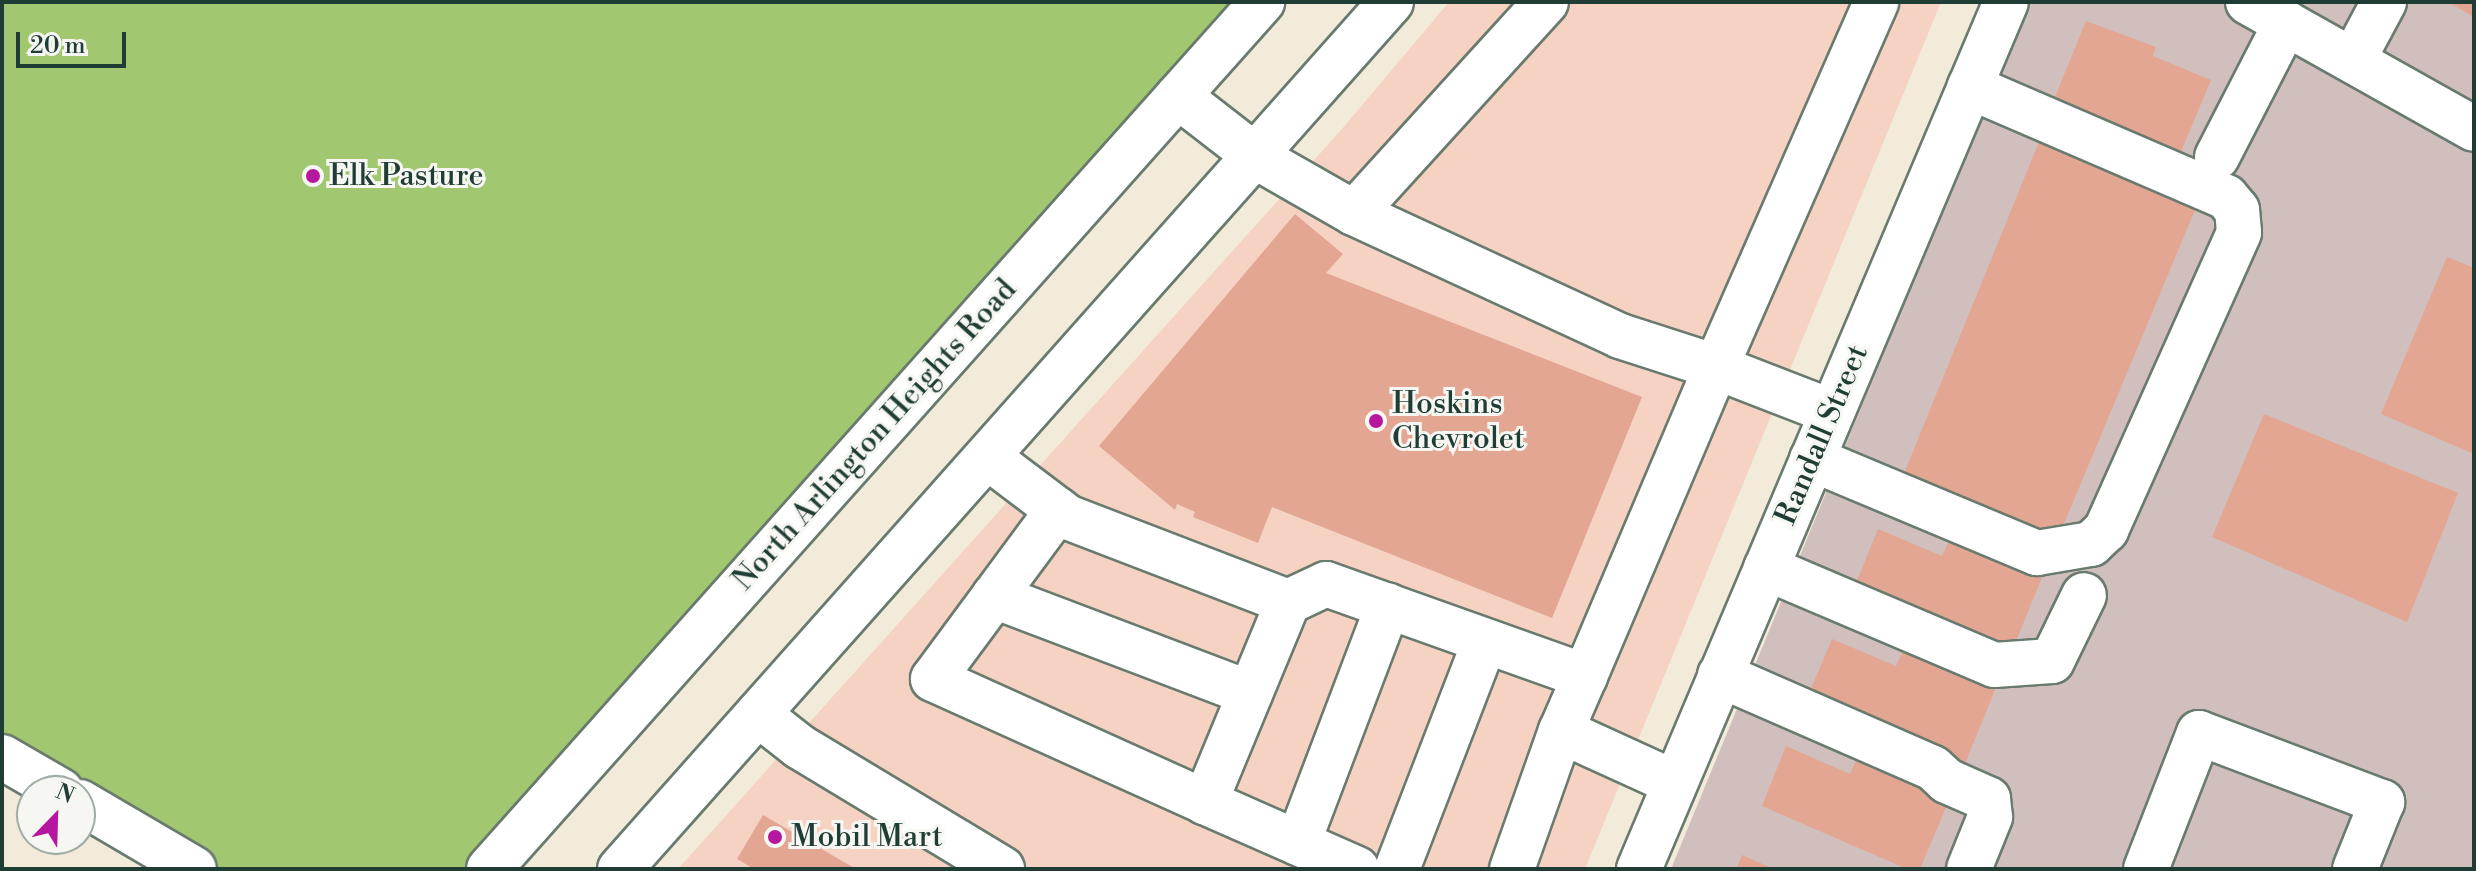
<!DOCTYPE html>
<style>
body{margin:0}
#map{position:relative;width:2476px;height:871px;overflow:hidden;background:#f2ebda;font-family:"Libre Bodoni",serif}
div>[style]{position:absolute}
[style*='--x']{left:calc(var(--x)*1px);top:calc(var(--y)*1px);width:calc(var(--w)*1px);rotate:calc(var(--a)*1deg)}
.built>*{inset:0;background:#f6d2c3}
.industrial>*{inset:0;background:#d1bfbd}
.green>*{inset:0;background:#a2c771}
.building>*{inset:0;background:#e2a693}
.roads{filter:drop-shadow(2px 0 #697a6e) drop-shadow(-2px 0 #697a6e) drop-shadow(0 2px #697a6e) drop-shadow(0 -2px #697a6e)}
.minor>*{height:44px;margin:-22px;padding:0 22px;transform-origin:22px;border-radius:22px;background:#fff}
.major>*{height:44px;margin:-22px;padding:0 22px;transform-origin:22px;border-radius:22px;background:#fff}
.dots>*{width:22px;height:22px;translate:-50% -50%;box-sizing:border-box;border:4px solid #f6f6f2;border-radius:50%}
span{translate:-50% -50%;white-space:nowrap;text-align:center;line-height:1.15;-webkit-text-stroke:6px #f6f6f2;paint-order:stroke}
.poi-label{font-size:30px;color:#1f3d34}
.left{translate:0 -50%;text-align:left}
.street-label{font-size:30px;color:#1f3d34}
.frame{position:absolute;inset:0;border:4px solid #1f3d34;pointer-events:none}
.north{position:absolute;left:16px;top:775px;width:80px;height:80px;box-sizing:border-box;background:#f6f6f2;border:2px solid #a0aca6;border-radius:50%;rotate:23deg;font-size:22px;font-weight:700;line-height:32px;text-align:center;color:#1f3d34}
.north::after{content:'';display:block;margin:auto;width:28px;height:36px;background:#b5179e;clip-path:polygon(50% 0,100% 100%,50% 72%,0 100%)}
.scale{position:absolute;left:16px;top:32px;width:110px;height:36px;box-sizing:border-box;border:4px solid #1f3d34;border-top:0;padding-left:10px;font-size:24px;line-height:28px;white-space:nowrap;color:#1f3d34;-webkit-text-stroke:6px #f6f6f2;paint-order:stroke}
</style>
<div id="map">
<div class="built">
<i style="clip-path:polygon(1449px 2px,1941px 2px,1585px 869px,678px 869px,1341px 130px)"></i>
</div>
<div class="industrial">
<i style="clip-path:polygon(2028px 2px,2474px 2px,2474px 869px,1671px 869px)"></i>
</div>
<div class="green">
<i style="clip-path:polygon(2px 2px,1249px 2px,481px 869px,194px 869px,2px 757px)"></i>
</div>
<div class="building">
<i style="clip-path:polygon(2448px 2px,2474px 2px,2474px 17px)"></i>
<i style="clip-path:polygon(2086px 21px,2156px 47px,2153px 56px,2211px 80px,2180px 154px,2053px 102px)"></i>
<i style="clip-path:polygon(2043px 132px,2200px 198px,2056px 543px,1903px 476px)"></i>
<i style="clip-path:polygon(1295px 214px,1343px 254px,1326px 273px,1642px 397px,1552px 618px,1272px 507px,1258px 543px,1193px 517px,1195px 512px,1177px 504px,1175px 510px,1099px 446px)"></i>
<i style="clip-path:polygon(2447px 257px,2474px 268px,2474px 454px,2381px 414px)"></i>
<i style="clip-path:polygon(2264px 414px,2458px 493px,2407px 622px,2212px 537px)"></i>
<i style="clip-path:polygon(1878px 529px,1942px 556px,1951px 537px,2043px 575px,2010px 656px,1854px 588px)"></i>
<i style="clip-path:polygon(1832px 639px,1896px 666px,1905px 647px,1997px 685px,1964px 766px,1807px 698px)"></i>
<i style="clip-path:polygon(1786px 746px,1850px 774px,1859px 754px,1952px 793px,1920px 869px,1907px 869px,1762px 806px)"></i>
<i style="clip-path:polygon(763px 815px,856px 869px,754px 869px,737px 859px)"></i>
<i style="clip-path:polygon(1742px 855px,1774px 869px,1736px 869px)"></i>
</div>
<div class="roads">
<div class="minor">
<i style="--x:2248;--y:2;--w:259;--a:29.3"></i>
<i style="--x:2353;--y:60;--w:66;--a:-61.9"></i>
<i style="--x:1178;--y:96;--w:101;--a:37.8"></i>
<i style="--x:1258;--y:158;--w:111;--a:29.8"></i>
<i style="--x:1354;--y:213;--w:293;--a:24.8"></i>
<i style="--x:1620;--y:336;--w:101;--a:17.9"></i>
<i style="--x:1716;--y:367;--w:399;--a:-66.3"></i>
<i style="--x:2217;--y:157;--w:151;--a:-62.8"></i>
<i style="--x:1354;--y:213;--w:285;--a:-47.7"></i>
<i style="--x:989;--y:458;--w:98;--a:37.1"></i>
<i style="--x:1067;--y:517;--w:237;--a:21"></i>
<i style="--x:1288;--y:602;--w:42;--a:-25.3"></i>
<i style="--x:1326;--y:584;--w:275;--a:19.6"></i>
<i style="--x:1585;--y:676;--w:60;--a:113.6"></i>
<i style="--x:1561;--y:731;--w:125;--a:24.5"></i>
<i style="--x:1812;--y:459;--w:244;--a:22.7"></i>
<i style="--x:2037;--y:553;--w:55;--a:-9.5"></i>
<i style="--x:2091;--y:544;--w:21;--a:-43"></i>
<i style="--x:2106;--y:530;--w:326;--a:-65.9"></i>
<i style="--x:2239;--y:232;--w:22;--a:-95"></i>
<i style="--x:2237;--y:210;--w:17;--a:-130"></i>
<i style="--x:2226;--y:197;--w:279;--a:-156.7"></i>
<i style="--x:1058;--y:510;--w:210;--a:126.5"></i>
<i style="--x:933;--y:679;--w:299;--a:24.3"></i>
<i style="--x:1766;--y:568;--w:248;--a:23"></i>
<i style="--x:1994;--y:665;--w:58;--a:-3.9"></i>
<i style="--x:2052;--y:661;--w:73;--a:-64.1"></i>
<i style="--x:994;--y:596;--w:274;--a:20.8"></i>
<i style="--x:1288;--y:602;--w:217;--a:112.5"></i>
<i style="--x:1205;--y:802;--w:166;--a:23.8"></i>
<i style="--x:1720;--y:675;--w:232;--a:23.6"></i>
<i style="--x:1933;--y:768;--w:19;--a:43"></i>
<i style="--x:1947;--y:781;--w:45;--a:23.7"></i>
<i style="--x:1988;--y:799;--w:18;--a:84"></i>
<i style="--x:1990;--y:817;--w:56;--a:112"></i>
<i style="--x:1585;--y:676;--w:336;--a:-67"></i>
<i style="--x:1716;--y:367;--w:124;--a:21.2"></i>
<i style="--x:758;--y:714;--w:53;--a:38.2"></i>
<i style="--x:800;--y:747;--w:236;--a:31.1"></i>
<i style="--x:1298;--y:843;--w:254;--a:-69.2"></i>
<i style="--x:1397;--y:869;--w:244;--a:-68.9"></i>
<i style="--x:1512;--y:869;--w:146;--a:-70.5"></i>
<i style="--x:1639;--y:869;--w:941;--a:-67.06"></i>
<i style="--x:2146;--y:869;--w:146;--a:-68.7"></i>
<i style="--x:2199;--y:733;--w:196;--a:20.7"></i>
<i style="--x:2382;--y:802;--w:72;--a:111.9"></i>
</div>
<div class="major">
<i style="--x:2;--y:757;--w:68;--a:30"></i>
<i style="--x:80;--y:802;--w:132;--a:30.4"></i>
<i style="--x:489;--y:869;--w:1162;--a:-48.28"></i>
<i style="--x:620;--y:869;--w:1160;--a:-48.35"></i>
</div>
</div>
<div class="dots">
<i style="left:313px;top:176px;background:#b5179e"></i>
<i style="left:1376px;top:421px;background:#b5179e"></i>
<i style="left:775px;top:837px;background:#b5179e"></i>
</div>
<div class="poi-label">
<span class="left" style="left:329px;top:176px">Elk Pasture</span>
<span class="left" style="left:1392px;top:421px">Hoskins<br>Chevrolet</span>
<span class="left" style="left:791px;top:837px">Mobil Mart</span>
</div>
<div class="street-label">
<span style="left:875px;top:435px;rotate:-48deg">North Arlington Heights Road</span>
<span style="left:1822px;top:435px;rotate:-67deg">Randall Street</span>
</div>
<div class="frame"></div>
<div class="north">N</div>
<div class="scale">20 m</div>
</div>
